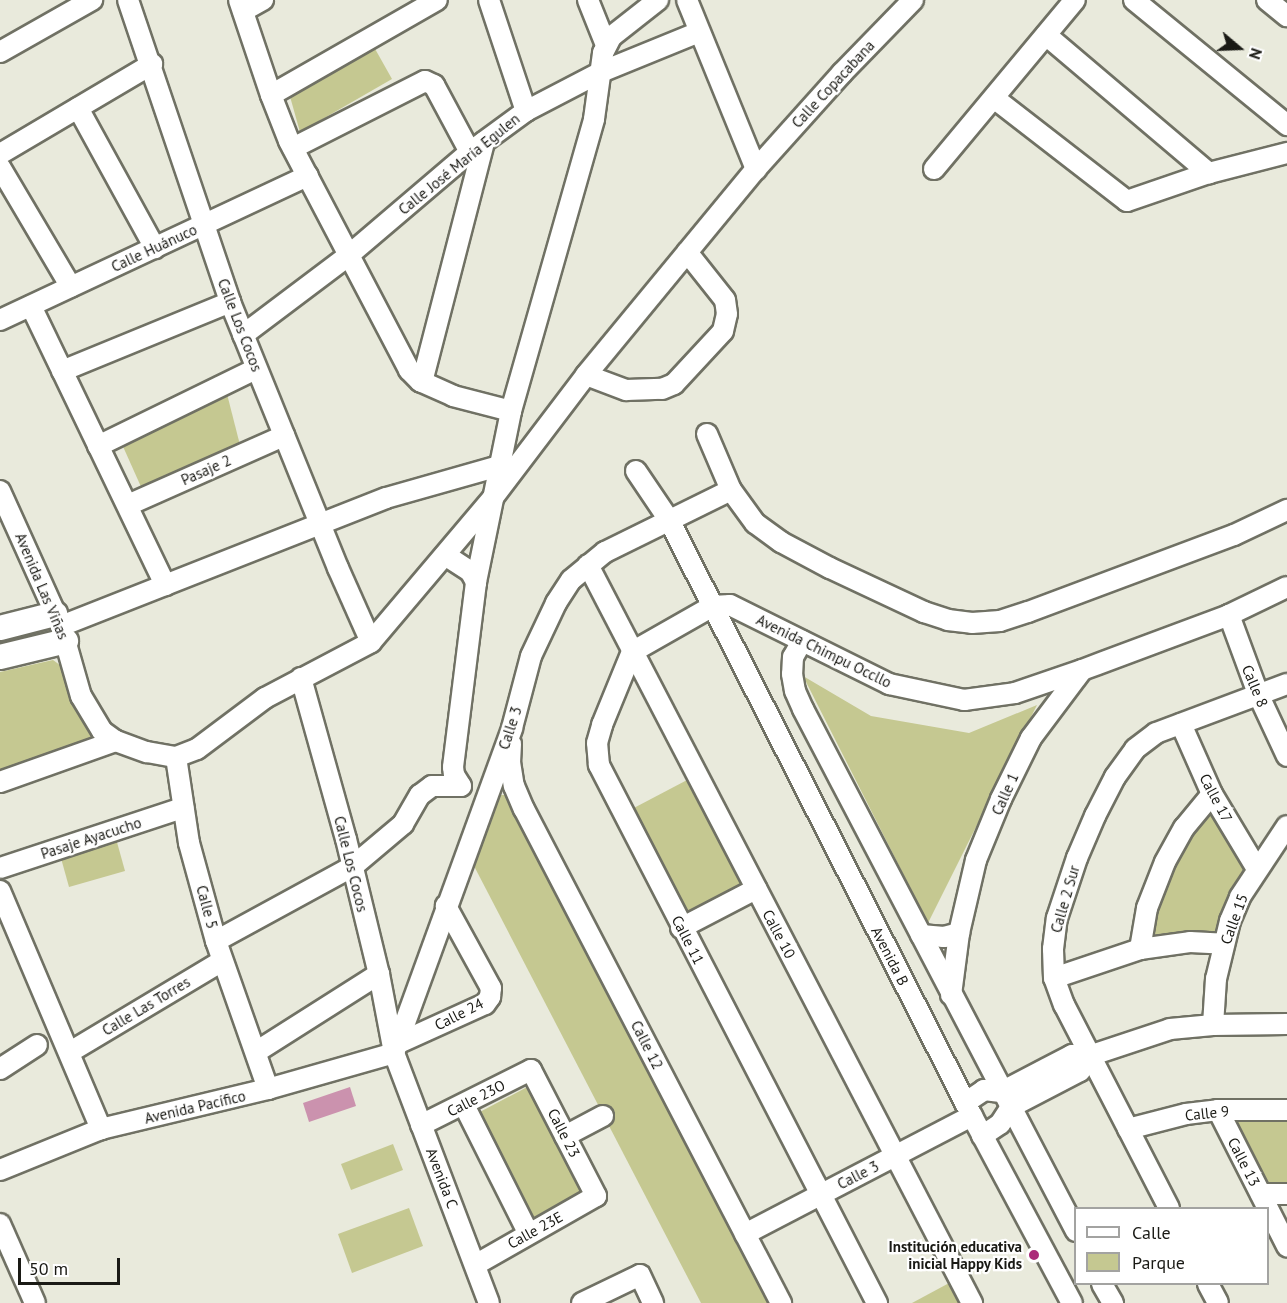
<!DOCTYPE html>
<meta charset="utf-8">
<style>
body{margin:0}
#map{position:relative;width:1287px;height:1303px;overflow:hidden;background:#e9eadc;font-family:"PT Sans",sans-serif}
div>[style]{position:absolute}
[style*='--x']{left:calc(var(--x)*1px);top:calc(var(--y)*1px);width:calc(var(--w)*1px);rotate:calc(var(--a)*1deg)}
.green>*{inset:0;background:#c5c891}
.water>*{inset:0;background:#cb92ae}
.roads{filter:drop-shadow(2px 0 #707164) drop-shadow(-2px 0 #707164) drop-shadow(0 2px #707164) drop-shadow(0 -2px #707164)}
.minor>*{height:20px;margin:-10px;padding:0 10px;transform-origin:10px;border-radius:10px;background:#fff}
.major>*{height:24px;margin:-12px;padding:0 12px;transform-origin:12px;border-radius:12px;background:#fff}
.dots>*{width:16px;height:16px;translate:-50% -50%;box-sizing:border-box;border:3px solid #fff;border-radius:50%}
span{translate:-50% -50%;white-space:nowrap;text-align:center;line-height:1.15;-webkit-text-stroke:4.5px #fff;paint-order:stroke}
.street-label{font-size:15px;color:#1a1a15}
.poi-label{font-size:15px;color:#1a1a15;font-weight:700}
.right{translate:-100% -50%;text-align:right}
.legend{position:absolute;left:1074px;top:1207px;width:195px;height:78px;box-sizing:border-box;background:#fff;border:2px solid #a3a3a1;margin:0;padding:8px 10px;list-style:none;font-size:18px;color:#1a1a15}
.legend li{display:flex;align-items:center;gap:12px;height:30px}
.legend b{width:30px;border:2px solid #a3a3a1}
.north{position:absolute;left:1209px;top:18px;width:60px;height:60px;-webkit-text-stroke:4px #fff;paint-order:stroke;rotate:109deg;font-size:16px;font-weight:700;line-height:24px;text-align:center;color:#1a1a15}
.north::after{content:'';display:block;margin:auto;width:21px;height:27px;background:#1a1a15;clip-path:polygon(50% 0,100% 100%,50% 72%,0 100%)}
.scale{position:absolute;left:18px;top:1258px;width:102px;height:27px;box-sizing:border-box;border:3px solid #1a1a15;border-top:0;padding-left:8px;font-size:18px;line-height:21px;white-space:nowrap;color:#1a1a15;-webkit-text-stroke:4px #fff;paint-order:stroke}
</style>
<div id="map">
<div class="green">
<i style="clip-path:polygon(374px 47px,392px 79px,300px 132px,289px 93px)"></i>
<i style="clip-path:polygon(227px 394px,240px 445px,142px 489px,121px 442px)"></i>
<i style="clip-path:polygon(52px 627px,54px 632px,0 648px,0 637px)"></i>
<i style="clip-path:polygon(53px 660px,64px 668px,98px 738px,0 774px,0 672px)"></i>
<i style="clip-path:polygon(803px 676px,871px 716px,969px 733px,1037px 705px,928px 923px)"></i>
<i style="clip-path:polygon(689px 779px,744px 885px,685px 917px,630px 810px)"></i>
<i style="clip-path:polygon(497px 795px,505px 795px,530px 839px,769px 1303px,701px 1303px,474px 866px)"></i>
<i style="clip-path:polygon(1209px 808px,1247px 871px,1218px 936px,1148px 940px,1157px 898px,1180px 845px)"></i>
<i style="clip-path:polygon(115px 835px,125px 871px,69px 887px,59px 851px)"></i>
<i style="clip-path:polygon(531px 1085px,586px 1192px,532px 1220px,478px 1113px)"></i>
<i style="clip-path:polygon(1287px 1120px,1287px 1185px,1263px 1186px,1228px 1121px)"></i>
<i style="clip-path:polygon(393px 1144px,403px 1170px,351px 1190px,341px 1164px)"></i>
<i style="clip-path:polygon(409px 1208px,423px 1246px,352px 1273px,338px 1234px)"></i>
<i style="clip-path:polygon(951px 1282px,962px 1303px,912px 1303px)"></i>
</div>
<div class="water">
<i style="clip-path:polygon(350px 1087px,356px 1106px,309px 1122px,303px 1103px)"></i>
</div>
<div class="roads">
<div class="minor">
<i style="--x:128;--y:0;--w:319;--a:71.3"></i>
<i style="--x:230;--y:302;--w:287;--a:67.9"></i>
<i style="--x:338;--y:568;--w:81;--a:66"></i>
<i style="--x:239;--y:0;--w:100;--a:71.4"></i>
<i style="--x:271;--y:95;--w:49;--a:68.6"></i>
<i style="--x:289;--y:141;--w:259;--a:62.3"></i>
<i style="--x:409;--y:370;--w:16;--a:45"></i>
<i style="--x:420;--y:381;--w:36;--a:24"></i>
<i style="--x:453;--y:396;--w:60;--a:14.5"></i>
<i style="--x:489;--y:0;--w:117;--a:71.6"></i>
<i style="--x:588;--y:0;--w:48;--a:68.2"></i>
<i style="--x:687;--y:0;--w:183;--a:67.8"></i>
<i style="--x:1134;--y:0;--w:198;--a:39.2"></i>
<i style="--x:1267;--y:0;--w:26;--a:39"></i>
<i style="--x:243;--y:11;--w:23;--a:-29"></i>
<i style="--x:1046;--y:35;--w:214;--a:40.3"></i>
<i style="--x:0;--y:52;--w:106;--a:-29.5"></i>
<i style="--x:271;--y:95;--w:191;--a:-29.8"></i>
<i style="--x:994;--y:98;--w:168;--a:37.8"></i>
<i style="--x:1127;--y:201;--w:87;--a:-18.9"></i>
<i style="--x:1209;--y:173;--w:81;--a:-14.4"></i>
<i style="--x:78;--y:108;--w:160;--a:61.2"></i>
<i style="--x:293;--y:148;--w:148;--a:-26.9"></i>
<i style="--x:425;--y:81;--w:10;--a:24"></i>
<i style="--x:434;--y:85;--w:76;--a:61.8"></i>
<i style="--x:0;--y:154;--w:177;--a:-30.6"></i>
<i style="--x:0;--y:167;--w:139;--a:59.4"></i>
<i style="--x:934;--y:169;--w:220;--a:-50.2"></i>
<i style="--x:31;--y:306;--w:310;--a:64.3"></i>
<i style="--x:0;--y:320;--w:340;--a:-25.1"></i>
<i style="--x:243;--y:335;--w:133;--a:-37"></i>
<i style="--x:349;--y:255;--w:159;--a:-40.4"></i>
<i style="--x:470;--y:152;--w:69;--a:-36.2"></i>
<i style="--x:526;--y:111;--w:85;--a:-27.5"></i>
<i style="--x:601;--y:72;--w:106;--a:-22.2"></i>
<i style="--x:62;--y:371;--w:182;--a:-22.3"></i>
<i style="--x:586;--y:375;--w:43;--a:20.6"></i>
<i style="--x:626;--y:390;--w:36;--a:-2"></i>
<i style="--x:662;--y:389;--w:13;--a:-23"></i>
<i style="--x:674;--y:384;--w:72;--a:-47.2"></i>
<i style="--x:723;--y:331;--w:17;--a:-77"></i>
<i style="--x:727;--y:314;--w:14;--a:-98"></i>
<i style="--x:725;--y:300;--w:61;--a:-128.4"></i>
<i style="--x:422;--y:382;--w:248;--a:-75.5"></i>
<i style="--x:707;--y:434;--w:61;--a:66.8"></i>
<i style="--x:731;--y:490;--w:41;--a:54"></i>
<i style="--x:755;--y:523;--w:32;--a:36"></i>
<i style="--x:781;--y:542;--w:55;--a:28"></i>
<i style="--x:830;--y:568;--w:104;--a:25.1"></i>
<i style="--x:924;--y:612;--w:25;--a:18"></i>
<i style="--x:948;--y:620;--w:24;--a:7"></i>
<i style="--x:972;--y:623;--w:28;--a:-4"></i>
<i style="--x:1000;--y:621;--w:29;--a:-18"></i>
<i style="--x:1028;--y:612;--w:220;--a:-20.5"></i>
<i style="--x:1234;--y:535;--w:59;--a:-25.3"></i>
<i style="--x:98;--y:446;--w:176;--a:-26"></i>
<i style="--x:636;--y:471;--w:59;--a:56"></i>
<i style="--x:669;--y:520;--w:669;--a:63.05"></i>
<i style="--x:972;--y:1116;--w:212;--a:61.9"></i>
<i style="--x:0;--y:491;--w:148;--a:65.7"></i>
<i style="--x:61;--y:626;--w:73;--a:74.1"></i>
<i style="--x:81;--y:696;--w:41;--a:59"></i>
<i style="--x:102;--y:731;--w:17;--a:36"></i>
<i style="--x:116;--y:741;--w:33;--a:20"></i>
<i style="--x:147;--y:752;--w:29;--a:10"></i>
<i style="--x:176;--y:757;--w:22;--a:-21"></i>
<i style="--x:197;--y:749;--w:85;--a:-36.9"></i>
<i style="--x:265;--y:698;--w:120;--a:-27.8"></i>
<i style="--x:371;--y:642;--w:187;--a:-49.8"></i>
<i style="--x:492;--y:499;--w:156;--a:-52.8"></i>
<i style="--x:586;--y:375;--w:267;--a:-50.5"></i>
<i style="--x:756;--y:169;--w:129;--a:-48.1"></i>
<i style="--x:842;--y:73;--w:102;--a:-45.8"></i>
<i style="--x:128;--y:505;--w:171;--a:-23.9"></i>
<i style="--x:445;--y:555;--w:30;--a:33"></i>
<i style="--x:470;--y:571;--w:13;--a:61"></i>
<i style="--x:588;--y:565;--w:832;--a:62.51"></i>
<i style="--x:1229;--y:615;--w:86;--a:69.7"></i>
<i style="--x:1259;--y:696;--w:66;--a:65"></i>
<i style="--x:61;--y:626;--w:349;--a:-21.5"></i>
<i style="--x:386;--y:498;--w:117;--a:-15.8"></i>
<i style="--x:802;--y:641;--w:18;--a:119"></i>
<i style="--x:793;--y:657;--w:17;--a:93"></i>
<i style="--x:792;--y:674;--w:17;--a:80"></i>
<i style="--x:795;--y:691;--w:20;--a:66"></i>
<i style="--x:803;--y:709;--w:589;--a:62.39"></i>
<i style="--x:301;--y:678;--w:167;--a:74.4"></i>
<i style="--x:346;--y:839;--w:139;--a:76.3"></i>
<i style="--x:379;--y:974;--w:80;--a:79.2"></i>
<i style="--x:394;--y:1053;--w:267;--a:69.2"></i>
<i style="--x:1181;--y:724;--w:77;--a:66.1"></i>
<i style="--x:1212;--y:794;--w:87;--a:59"></i>
<i style="--x:511;--y:744;--w:18;--a:93"></i>
<i style="--x:510;--y:762;--w:24;--a:81"></i>
<i style="--x:514;--y:786;--w:25;--a:67"></i>
<i style="--x:524;--y:809;--w:557;--a:62.51"></i>
<i style="--x:176;--y:757;--w:87;--a:81.4"></i>
<i style="--x:189;--y:843;--w:102;--a:74.6"></i>
<i style="--x:216;--y:941;--w:157;--a:70.6"></i>
<i style="--x:0;--y:782;--w:123;--a:-19.5"></i>
<i style="--x:0;--y:868;--w:193;--a:-18.2"></i>
<i style="--x:0;--y:891;--w:259;--a:67"></i>
<i style="--x:681;--y:928;--w:85;--a:-27.5"></i>
<i style="--x:921;--y:935;--w:23;--a:5"></i>
<i style="--x:944;--y:937;--w:16;--a:-15"></i>
<i style="--x:216;--y:941;--w:155;--a:-28.6"></i>
<i style="--x:352;--y:867;--w:67;--a:-40.1"></i>
<i style="--x:403;--y:824;--w:34;--a:-60"></i>
<i style="--x:420;--y:795;--w:15;--a:-37"></i>
<i style="--x:432;--y:786;--w:29;--a:0"></i>
<i style="--x:461;--y:786;--w:13;--a:-122"></i>
<i style="--x:454;--y:775;--w:8;--a:-97"></i>
<i style="--x:453;--y:767;--w:186;--a:-82.9"></i>
<i style="--x:476;--y:582;--w:175;--a:-78.4"></i>
<i style="--x:511;--y:411;--w:304;--a:-74.1"></i>
<i style="--x:594;--y:119;--w:67;--a:-82.2"></i>
<i style="--x:603;--y:53;--w:18;--a:-63"></i>
<i style="--x:611;--y:37;--w:60;--a:-38.2"></i>
<i style="--x:1140;--y:949;--w:42;--a:-80.3"></i>
<i style="--x:1147;--y:908;--w:49;--a:-68.6"></i>
<i style="--x:1165;--y:862;--w:39;--a:-61"></i>
<i style="--x:1184;--y:828;--w:44;--a:-50.5"></i>
<i style="--x:1054;--y:978;--w:91;--a:-18.6"></i>
<i style="--x:1140;--y:949;--w:50;--a:-8"></i>
<i style="--x:1190;--y:942;--w:34;--a:3"></i>
<i style="--x:951;--y:995;--w:63;--a:-82.6"></i>
<i style="--x:959;--y:933;--w:75;--a:-76.9"></i>
<i style="--x:976;--y:860;--w:66;--a:-67.7"></i>
<i style="--x:1001;--y:799;--w:68;--a:-63.8"></i>
<i style="--x:1031;--y:738;--w:85;--a:-53.1"></i>
<i style="--x:1213;--y:1025;--w:46;--a:-86.3"></i>
<i style="--x:1216;--y:979;--w:60;--a:-76.4"></i>
<i style="--x:1230;--y:921;--w:26;--a:-67"></i>
<i style="--x:1240;--y:897;--w:85;--a:-56.5"></i>
<i style="--x:399;--y:1043;--w:94;--a:-24.4"></i>
<i style="--x:485;--y:1004;--w:9;--a:-54"></i>
<i style="--x:490;--y:997;--w:9;--a:-84"></i>
<i style="--x:491;--y:988;--w:94;--a:-118.8"></i>
<i style="--x:70;--y:1052;--w:177;--a:-30.9"></i>
<i style="--x:256;--y:1052;--w:146;--a:-32.4"></i>
<i style="--x:394;--y:1053;--w:346;--a:-70"></i>
<i style="--x:512;--y:728;--w:74;--a:-75.2"></i>
<i style="--x:531;--y:656;--w:59;--a:-64.7"></i>
<i style="--x:556;--y:603;--w:27;--a:-57"></i>
<i style="--x:571;--y:580;--w:44;--a:-39.5"></i>
<i style="--x:605;--y:552;--w:140;--a:-26.2"></i>
<i style="--x:0;--y:1069;--w:44;--a:-33"></i>
<i style="--x:965;--y:1103;--w:23;--a:-34"></i>
<i style="--x:984;--y:1090;--w:17;--a:7"></i>
<i style="--x:1001;--y:1092;--w:80;--a:-27.5"></i>
<i style="--x:1072;--y:1055;--w:17;--a:3"></i>
<i style="--x:1089;--y:1056;--w:85;--a:-18.4"></i>
<i style="--x:1170;--y:1029;--w:43;--a:-5.3"></i>
<i style="--x:1213;--y:1025;--w:74;--a:-0.8"></i>
<i style="--x:464;--y:1105;--w:144;--a:63.3"></i>
<i style="--x:1218;--y:1110;--w:153;--a:63.1"></i>
<i style="--x:421;--y:1125;--w:123;--a:-26.6"></i>
<i style="--x:531;--y:1070;--w:142;--a:62.7"></i>
<i style="--x:596;--y:1196;--w:139;--a:150.3"></i>
<i style="--x:1128;--y:1129;--w:60;--a:-14.5"></i>
<i style="--x:1186;--y:1114;--w:32;--a:-7"></i>
<i style="--x:1218;--y:1110;--w:69;--a:0"></i>
<i style="--x:565;--y:1136;--w:43;--a:-27.8"></i>
<i style="--x:982;--y:1136;--w:22;--a:-34"></i>
<i style="--x:1000;--y:1124;--w:20;--a:-57"></i>
<i style="--x:1011;--y:1107;--w:78;--a:-27.6"></i>
<i style="--x:1080;--y:1071;--w:17;--a:-59"></i>
<i style="--x:0;--y:1170;--w:109;--a:-22.1"></i>
<i style="--x:101;--y:1129;--w:172;--a:-13.5"></i>
<i style="--x:268;--y:1089;--w:131;--a:-15.9"></i>
<i style="--x:1261;--y:1194;--w:26;--a:0"></i>
<i style="--x:1169;--y:1208;--w:229;--a:-117.3"></i>
<i style="--x:1064;--y:1005;--w:29;--a:-110"></i>
<i style="--x:1054;--y:978;--w:29;--a:-92"></i>
<i style="--x:1053;--y:949;--w:31;--a:-83"></i>
<i style="--x:1057;--y:918;--w:63;--a:-71.6"></i>
<i style="--x:1077;--y:858;--w:46;--a:-66.8"></i>
<i style="--x:1095;--y:816;--w:44;--a:-62.9"></i>
<i style="--x:1115;--y:777;--w:34;--a:-54"></i>
<i style="--x:1135;--y:749;--w:26;--a:-37"></i>
<i style="--x:1156;--y:733;--w:140;--a:-20.5"></i>
<i style="--x:0;--y:1224;--w:86;--a:66.1"></i>
<i style="--x:745;--y:1234;--w:256;--a:-27.5"></i>
<i style="--x:1102;--y:1284;--w:22;--a:60"></i>
<i style="--x:1208;--y:1284;--w:21;--a:62"></i>
<i style="--x:582;--y:1303;--w:64;--a:-25.8"></i>
<i style="--x:640;--y:1275;--w:31;--a:65"></i>
<i style="--x:877;--y:1303;--w:606;--a:-117.33"></i>
<i style="--x:599;--y:765;--w:22;--a:-95"></i>
<i style="--x:597;--y:743;--w:19;--a:-74"></i>
<i style="--x:602;--y:725;--w:79;--a:-67.7"></i>
<i style="--x:632;--y:652;--w:93;--a:-29.6"></i>
<i style="--x:713;--y:606;--w:17;--a:-3"></i>
<i style="--x:730;--y:605;--w:178;--a:26.4"></i>
<i style="--x:889;--y:684;--w:77;--a:12"></i>
<i style="--x:964;--y:700;--w:51;--a:-7.8"></i>
<i style="--x:1015;--y:693;--w:71;--a:-18.9"></i>
<i style="--x:1082;--y:670;--w:157;--a:-20.5"></i>
<i style="--x:1229;--y:615;--w:64;--a:-25.8"></i>
</div>
<div class="major">
<i style="--x:0;--y:628;--w:57;--a:-14.3"></i>
<i style="--x:0;--y:657;--w:68;--a:-13.6"></i>
</div>
</div>
<div class="dots">
<i style="left:1034px;top:1255px;background:#ab2b79"></i>
</div>
<div class="street-label">
<span style="left:833px;top:84px;rotate:-47deg">Calle Copacabana</span>
<span style="left:459px;top:164px;rotate:-39deg">Calle José María Egulen</span>
<span style="left:154px;top:248px;rotate:-25deg">Calle Huánuco</span>
<span style="left:240px;top:325px;rotate:69deg">Calle Los Cocos</span>
<span style="left:206px;top:470px;rotate:-24deg">Pasaje 2</span>
<span style="left:42px;top:586px;rotate:67deg">Avenida Las Viñas</span>
<span style="left:824px;top:651px;rotate:26deg">Avenida Chimpu Occllo</span>
<span style="left:1255px;top:686px;rotate:67deg">Calle 8</span>
<span style="left:510px;top:728px;rotate:-72deg">Calle 3</span>
<span style="left:1005px;top:794px;rotate:-66deg">Calle 1</span>
<span style="left:1216px;top:798px;rotate:62deg">Calle 17</span>
<span style="left:91px;top:838px;rotate:-18deg">Pasaje Ayacucho</span>
<span style="left:351px;top:864px;rotate:76deg">Calle Los Cocos</span>
<span style="left:1065px;top:899px;rotate:-74deg">Calle 2 Sur</span>
<span style="left:207px;top:907px;rotate:75deg">Calle 5</span>
<span style="left:1234px;top:919px;rotate:-70deg">Calle 15</span>
<span style="left:779px;top:934px;rotate:62deg">Calle 10</span>
<span style="left:688px;top:940px;rotate:63deg">Calle 11</span>
<span style="left:890px;top:956px;rotate:63deg">Avenida B</span>
<span style="left:146px;top:1006px;rotate:-31deg">Calle Las Torres</span>
<span style="left:459px;top:1014px;rotate:-27deg">Calle 24</span>
<span style="left:647px;top:1045px;rotate:63deg">Calle 12</span>
<span style="left:476px;top:1098px;rotate:-27deg">Calle 23O</span>
<span style="left:195px;top:1107px;rotate:-13deg">Avenida Pacífico</span>
<span style="left:1207px;top:1113px;rotate:-6deg">Calle 9</span>
<span style="left:564px;top:1133px;rotate:63deg">Calle 23</span>
<span style="left:1244px;top:1162px;rotate:63deg">Calle 13</span>
<span style="left:858px;top:1175px;rotate:-27deg">Calle 3</span>
<span style="left:442px;top:1178px;rotate:69deg">Avenida C</span>
<span style="left:535px;top:1230px;rotate:-29deg">Calle 23E</span>
</div>
<div class="poi-label">
<span class="right" style="left:1022px;top:1255px">Institución educativa<br>inicial Happy Kids</span>
</div>
<ul class="legend">
<li><b style="height:8px;background:#fff"></b>Calle</li>
<li><b style="height:16px;background:#c5c891"></b>Parque</li>
</ul>
<div class="north">N</div>
<div class="scale">50 m</div>
</div>
